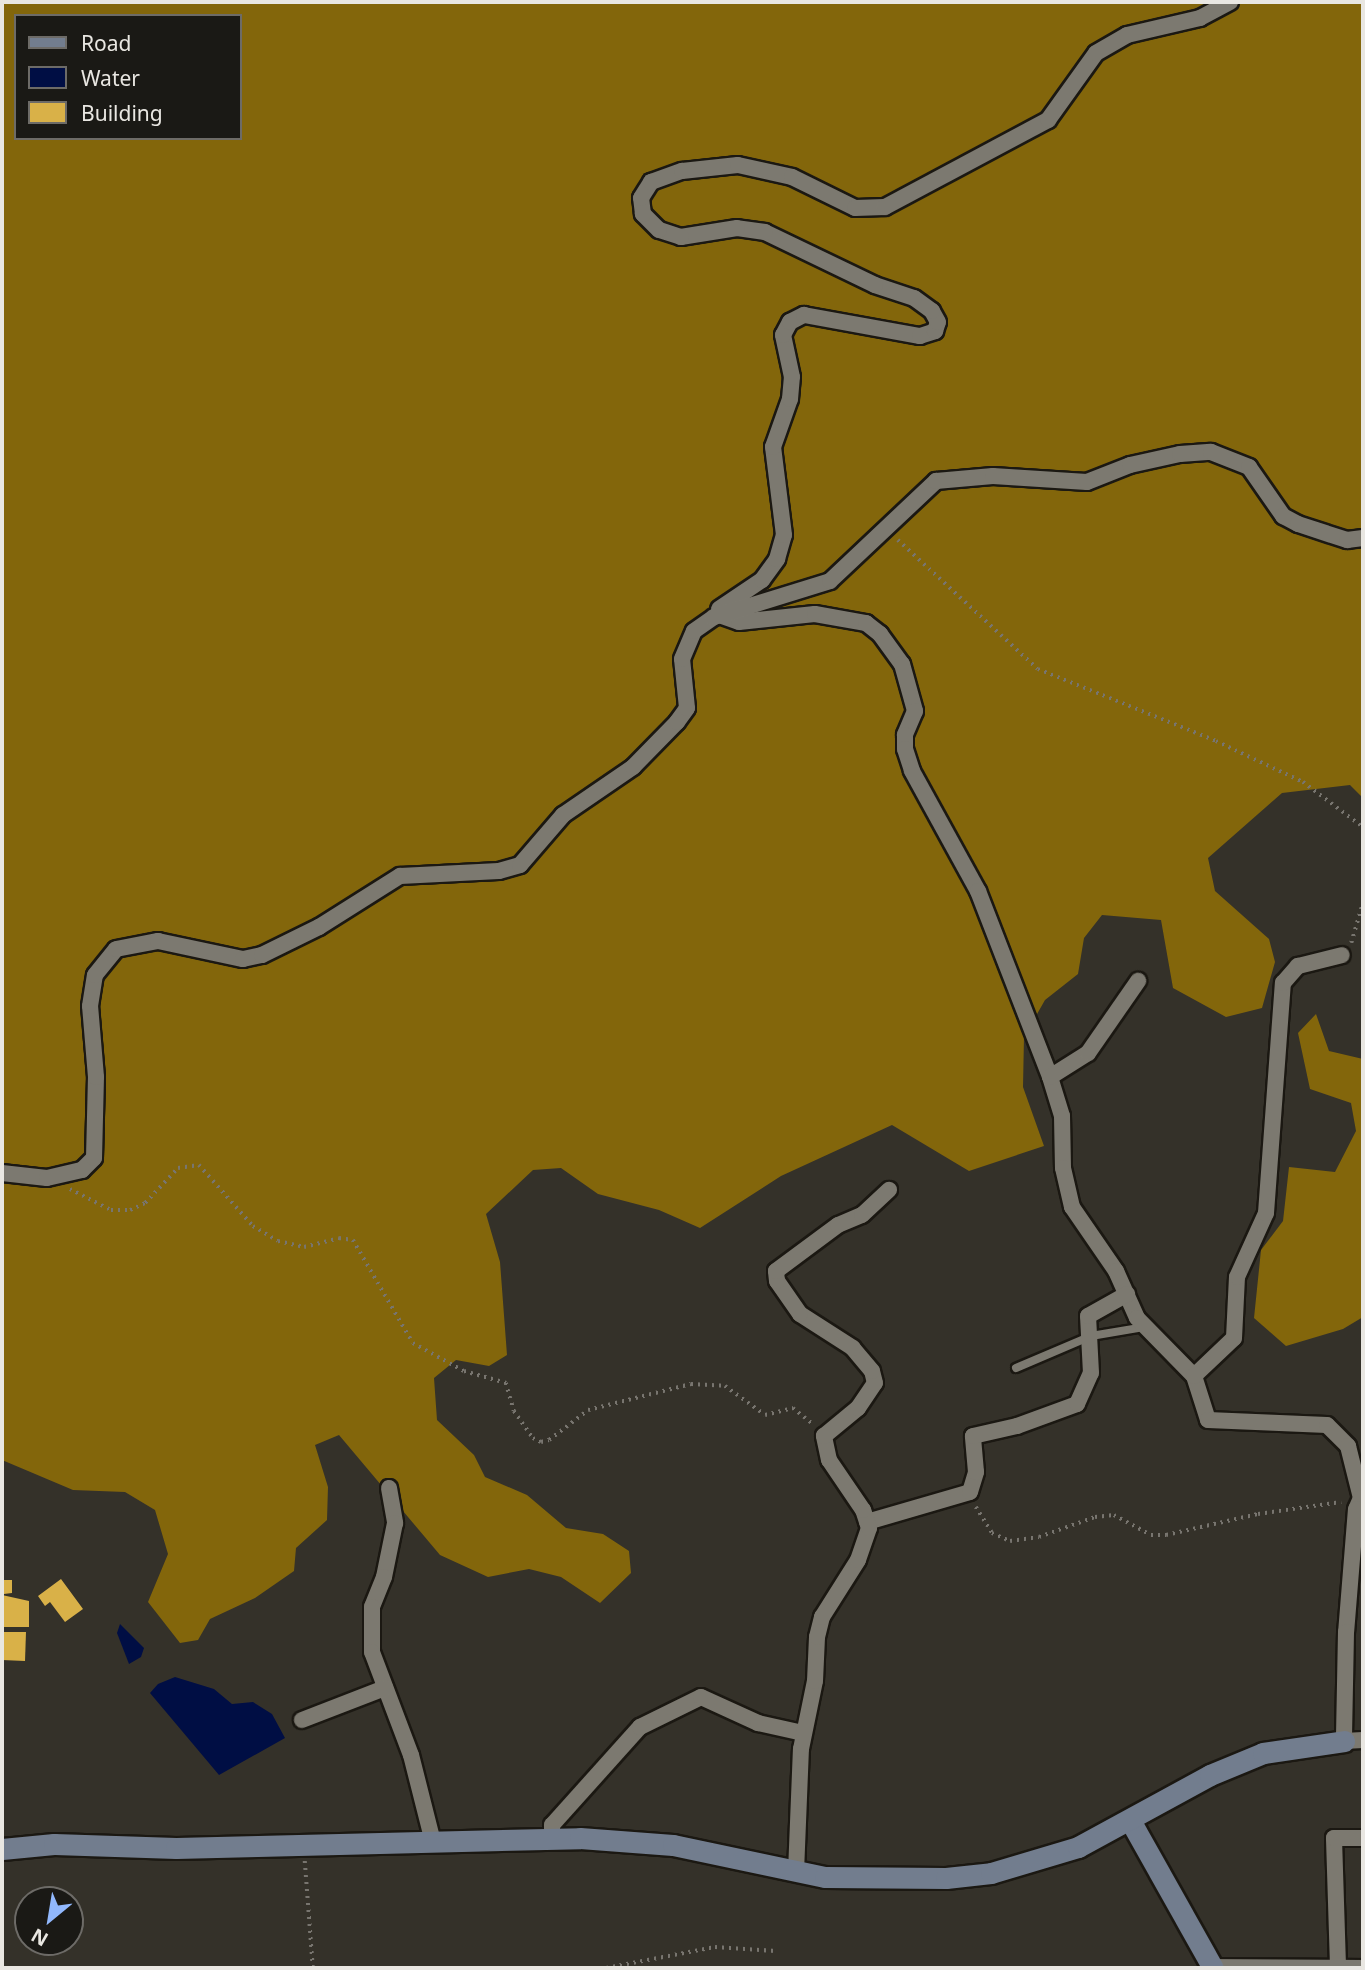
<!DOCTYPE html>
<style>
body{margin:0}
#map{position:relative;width:1365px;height:1970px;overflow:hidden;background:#343129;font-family:"Noto Sans",sans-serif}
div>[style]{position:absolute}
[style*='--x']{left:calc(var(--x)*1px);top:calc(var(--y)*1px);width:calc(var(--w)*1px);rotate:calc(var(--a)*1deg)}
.forest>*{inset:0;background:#83660b}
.water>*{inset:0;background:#000e44}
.building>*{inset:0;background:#d9b148}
.path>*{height:3.5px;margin-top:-1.75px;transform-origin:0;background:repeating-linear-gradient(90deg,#78756f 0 2px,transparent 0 7px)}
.roads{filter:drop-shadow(2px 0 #1b1812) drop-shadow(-2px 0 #1b1812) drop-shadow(0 2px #1b1812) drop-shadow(0 -2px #1b1812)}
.lane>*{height:8px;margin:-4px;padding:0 4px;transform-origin:4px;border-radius:4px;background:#7c7970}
.street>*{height:16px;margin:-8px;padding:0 8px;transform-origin:8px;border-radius:8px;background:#7c7970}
.secondary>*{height:21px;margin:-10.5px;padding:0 10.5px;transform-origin:10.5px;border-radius:10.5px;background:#727d8e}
span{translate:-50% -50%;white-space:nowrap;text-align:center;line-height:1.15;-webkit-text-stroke:7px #1a1915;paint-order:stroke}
.frame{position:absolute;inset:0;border:4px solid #e9e7e2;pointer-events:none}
.legend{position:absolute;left:14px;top:14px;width:228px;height:126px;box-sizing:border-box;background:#1a1915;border:2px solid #6d6b67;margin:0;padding:9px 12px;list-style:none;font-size:21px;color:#e9e7e2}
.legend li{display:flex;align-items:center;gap:14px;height:35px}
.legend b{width:35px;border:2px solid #6d6b67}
.north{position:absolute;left:14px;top:1886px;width:70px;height:70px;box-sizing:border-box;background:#1a1915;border:2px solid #6d6b67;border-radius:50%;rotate:210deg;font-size:19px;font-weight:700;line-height:28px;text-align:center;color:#e9e7e2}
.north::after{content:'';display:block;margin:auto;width:24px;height:32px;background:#91b8fd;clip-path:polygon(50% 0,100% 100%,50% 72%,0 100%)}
</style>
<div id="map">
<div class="forest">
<i style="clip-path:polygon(evenodd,2px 2px,1363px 2px,1363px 798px,1350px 785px,1282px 793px,1208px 858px,1215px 891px,1269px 939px,1275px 962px,1262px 1008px,1226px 1017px,1173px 988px,1161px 920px,1102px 915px,1084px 938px,1078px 974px,1045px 1000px,1024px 1037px,1023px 1087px,1044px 1146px,969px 1171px,892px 1125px,781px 1176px,700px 1228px,659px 1210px,598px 1194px,561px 1168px,533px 1170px,486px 1214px,500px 1262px,507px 1355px,489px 1366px,456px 1360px,434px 1378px,437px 1420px,474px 1455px,485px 1477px,527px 1495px,566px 1528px,603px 1534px,629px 1551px,631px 1573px,600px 1603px,561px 1577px,529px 1569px,488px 1577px,440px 1555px,339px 1435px,315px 1445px,328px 1487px,327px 1520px,296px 1548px,294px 1571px,255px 1598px,210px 1619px,198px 1640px,180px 1643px,148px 1602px,168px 1554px,155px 1510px,125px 1492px,73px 1490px,2px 1460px,2px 2px,16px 16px,240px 16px,240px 138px,16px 138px,16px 16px)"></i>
<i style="clip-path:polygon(1316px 1014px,1329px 1051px,1363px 1059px,1363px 1317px,1343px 1329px,1286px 1346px,1254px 1318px,1261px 1250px,1283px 1221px,1289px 1167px,1335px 1172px,1356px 1131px,1351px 1103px,1310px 1089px,1298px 1033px)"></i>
</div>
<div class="water">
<i style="clip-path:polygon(120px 1624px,144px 1648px,141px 1657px,129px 1664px,117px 1633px)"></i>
<i style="clip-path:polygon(175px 1677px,214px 1689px,232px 1704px,253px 1702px,272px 1714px,285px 1738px,219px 1775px,150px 1693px,158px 1684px)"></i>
</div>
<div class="building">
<i style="clip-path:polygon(61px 1579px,83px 1609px,65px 1622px,50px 1602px,45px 1606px,38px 1596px)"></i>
<i style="clip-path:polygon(3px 1580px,12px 1580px,12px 1593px,4px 1594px)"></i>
<i style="clip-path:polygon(2px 1595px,29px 1601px,29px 1627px,2px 1627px)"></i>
<i style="clip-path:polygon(2px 1632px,26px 1632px,25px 1661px,2px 1660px)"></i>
</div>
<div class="path">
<i style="--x:898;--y:540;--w:190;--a:42.7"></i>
<i style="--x:1038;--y:669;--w:192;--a:22"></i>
<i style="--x:1216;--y:741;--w:96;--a:25.2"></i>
<i style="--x:1303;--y:782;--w:75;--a:36.9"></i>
<i style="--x:1351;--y:943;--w:43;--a:-73.7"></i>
<i style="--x:70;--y:1189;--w:46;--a:27.1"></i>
<i style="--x:111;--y:1210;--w:19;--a:0"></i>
<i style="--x:130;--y:1210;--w:17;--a:-25"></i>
<i style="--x:145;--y:1203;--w:48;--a:-46.7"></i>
<i style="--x:178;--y:1168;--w:21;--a:-8"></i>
<i style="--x:199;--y:1165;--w:81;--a:48.5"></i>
<i style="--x:253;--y:1226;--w:29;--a:31"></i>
<i style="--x:278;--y:1241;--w:27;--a:13"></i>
<i style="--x:304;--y:1247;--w:36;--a:-14"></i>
<i style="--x:339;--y:1238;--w:14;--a:8"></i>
<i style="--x:353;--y:1240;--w:119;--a:59.8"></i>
<i style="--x:413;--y:1343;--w:58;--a:28.8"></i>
<i style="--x:464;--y:1371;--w:44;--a:15.9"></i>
<i style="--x:506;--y:1383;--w:29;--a:74"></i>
<i style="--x:514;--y:1411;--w:33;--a:55"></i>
<i style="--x:533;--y:1438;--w:9;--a:27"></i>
<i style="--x:541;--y:1442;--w:8;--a:-14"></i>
<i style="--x:549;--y:1440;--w:49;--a:-37.6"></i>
<i style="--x:588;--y:1410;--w:106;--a:-14.2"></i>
<i style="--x:691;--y:1384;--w:34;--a:3"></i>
<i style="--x:725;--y:1386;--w:49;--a:35.9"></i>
<i style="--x:765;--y:1415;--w:29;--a:-14"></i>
<i style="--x:793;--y:1408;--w:26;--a:39"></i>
<i style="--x:976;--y:1507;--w:31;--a:58"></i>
<i style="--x:992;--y:1533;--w:20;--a:24"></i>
<i style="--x:1010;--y:1541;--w:29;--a:-8"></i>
<i style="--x:1039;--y:1537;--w:59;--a:-19.7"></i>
<i style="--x:1095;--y:1517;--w:19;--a:-6"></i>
<i style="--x:1114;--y:1515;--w:42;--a:28.4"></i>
<i style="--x:1151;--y:1535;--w:15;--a:0"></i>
<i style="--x:1166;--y:1535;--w:94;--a:-12.9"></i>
<i style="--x:1258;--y:1514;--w:84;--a:-8.2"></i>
<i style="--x:305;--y:1861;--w:107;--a:85.7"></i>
<i style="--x:606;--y:1968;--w:111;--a:-10.9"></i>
<i style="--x:715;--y:1947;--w:61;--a:3.8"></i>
</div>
<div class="roads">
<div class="lane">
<i style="--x:1016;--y:1368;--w:82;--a:-23.1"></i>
<i style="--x:1091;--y:1336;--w:55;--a:-9.5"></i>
</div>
<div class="street">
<i style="--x:719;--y:609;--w:52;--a:-34"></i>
<i style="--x:762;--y:580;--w:26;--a:-54"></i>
<i style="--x:777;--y:559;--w:25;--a:-74"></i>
<i style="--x:784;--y:535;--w:89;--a:-97.1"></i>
<i style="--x:773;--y:447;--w:51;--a:-70.5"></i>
<i style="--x:790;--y:399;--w:22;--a:-85"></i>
<i style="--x:792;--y:377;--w:43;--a:-102.1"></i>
<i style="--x:783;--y:335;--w:15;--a:-62"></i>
<i style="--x:790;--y:322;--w:16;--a:-27"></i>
<i style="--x:804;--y:315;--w:118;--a:10.3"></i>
<i style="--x:920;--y:336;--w:16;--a:-18"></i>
<i style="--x:935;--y:331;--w:9;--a:-72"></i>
<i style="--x:938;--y:322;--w:13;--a:-119"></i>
<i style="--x:932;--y:311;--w:22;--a:-144"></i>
<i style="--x:914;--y:298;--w:41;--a:-161.6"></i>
<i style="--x:875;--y:285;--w:122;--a:-154.3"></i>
<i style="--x:765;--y:232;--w:28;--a:-172"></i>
<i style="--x:737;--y:228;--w:57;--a:170.9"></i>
<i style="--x:681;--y:237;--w:23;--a:-162"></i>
<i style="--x:659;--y:230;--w:23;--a:-135"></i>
<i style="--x:643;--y:214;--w:16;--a:-97"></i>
<i style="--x:641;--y:198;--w:19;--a:-58"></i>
<i style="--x:651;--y:182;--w:33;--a:-20"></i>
<i style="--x:682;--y:171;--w:56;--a:-6.1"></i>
<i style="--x:738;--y:165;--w:55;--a:12.5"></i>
<i style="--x:792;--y:177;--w:70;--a:26.2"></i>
<i style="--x:855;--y:208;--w:30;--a:-2"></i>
<i style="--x:885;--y:207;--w:185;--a:-28.1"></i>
<i style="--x:1048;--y:120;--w:82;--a:-54.4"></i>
<i style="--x:1096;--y:53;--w:36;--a:-30"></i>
<i style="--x:1127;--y:35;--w:75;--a:-13.1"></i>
<i style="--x:1200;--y:18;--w:34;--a:-28"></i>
<i style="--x:719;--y:615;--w:21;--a:19"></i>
<i style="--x:739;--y:622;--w:76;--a:-6"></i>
<i style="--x:815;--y:614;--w:52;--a:10"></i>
<i style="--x:866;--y:623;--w:18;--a:38"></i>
<i style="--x:880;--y:634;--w:37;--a:54"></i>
<i style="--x:902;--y:664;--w:49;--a:74.5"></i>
<i style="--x:915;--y:711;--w:26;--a:113"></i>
<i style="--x:905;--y:735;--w:14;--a:90"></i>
<i style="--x:905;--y:749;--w:23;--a:72"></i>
<i style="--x:912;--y:771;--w:137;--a:61.2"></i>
<i style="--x:978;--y:891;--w:199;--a:68.8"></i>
<i style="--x:1050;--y:1077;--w:41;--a:72.9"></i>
<i style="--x:1062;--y:1116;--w:52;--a:88.9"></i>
<i style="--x:1063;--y:1168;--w:40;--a:77"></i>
<i style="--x:1072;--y:1207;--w:78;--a:55.5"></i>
<i style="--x:1116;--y:1271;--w:51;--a:65.9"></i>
<i style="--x:1137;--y:1318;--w:81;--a:45.5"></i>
<i style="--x:1194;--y:1376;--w:46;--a:72.3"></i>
<i style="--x:1208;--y:1420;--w:119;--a:2.4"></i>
<i style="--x:1327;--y:1425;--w:30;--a:45"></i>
<i style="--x:1348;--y:1446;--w:54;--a:76"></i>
<i style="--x:1361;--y:1498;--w:12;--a:114"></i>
<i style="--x:1356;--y:1509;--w:123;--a:94.6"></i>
<i style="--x:1346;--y:1632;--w:109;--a:91.1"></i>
<i style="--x:1344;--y:1741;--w:19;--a:-3"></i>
<i style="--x:1050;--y:1077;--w:45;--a:-32.3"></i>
<i style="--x:1088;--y:1053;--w:88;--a:-55.2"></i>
<i style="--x:2;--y:1173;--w:45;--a:6.3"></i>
<i style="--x:47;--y:1178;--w:36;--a:-13"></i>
<i style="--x:82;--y:1170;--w:17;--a:-45"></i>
<i style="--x:94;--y:1158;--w:81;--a:-88.6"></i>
<i style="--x:96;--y:1077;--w:71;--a:-94.8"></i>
<i style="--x:90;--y:1006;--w:31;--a:-81"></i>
<i style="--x:95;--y:975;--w:33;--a:-51"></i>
<i style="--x:116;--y:949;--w:43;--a:-10.8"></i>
<i style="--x:158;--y:941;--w:87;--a:12"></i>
<i style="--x:243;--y:959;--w:19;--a:-12"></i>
<i style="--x:262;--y:955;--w:64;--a:-26.2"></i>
<i style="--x:319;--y:927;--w:96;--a:-32.2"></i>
<i style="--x:400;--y:876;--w:99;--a:-2.9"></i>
<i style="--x:499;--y:871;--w:22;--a:-16"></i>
<i style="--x:520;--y:865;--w:66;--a:-49.3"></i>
<i style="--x:563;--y:815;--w:85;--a:-34.4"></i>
<i style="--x:633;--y:767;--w:63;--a:-45.6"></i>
<i style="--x:677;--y:722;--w:17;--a:-54"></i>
<i style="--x:687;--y:708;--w:49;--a:-95.8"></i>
<i style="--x:682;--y:659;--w:30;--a:-67"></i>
<i style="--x:694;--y:631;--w:24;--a:-35"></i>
<i style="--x:714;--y:617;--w:121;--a:-17.2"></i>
<i style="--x:830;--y:581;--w:146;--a:-43.3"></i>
<i style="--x:936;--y:481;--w:57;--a:-5"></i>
<i style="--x:993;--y:476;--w:94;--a:3.7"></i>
<i style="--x:1087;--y:482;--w:46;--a:-21.6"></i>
<i style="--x:1130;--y:465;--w:51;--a:-12.4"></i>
<i style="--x:1180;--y:454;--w:31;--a:-4"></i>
<i style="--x:1211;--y:452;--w:41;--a:21.5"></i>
<i style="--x:1249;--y:467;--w:60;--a:55.2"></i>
<i style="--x:1283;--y:516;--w:17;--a:28"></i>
<i style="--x:1298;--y:524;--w:52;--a:18.1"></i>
<i style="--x:1347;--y:540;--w:16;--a:-7"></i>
<i style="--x:1194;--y:1376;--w:55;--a:-43.5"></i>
<i style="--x:1234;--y:1338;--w:61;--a:-87.2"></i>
<i style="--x:1237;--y:1277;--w:70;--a:-65.6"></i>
<i style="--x:1266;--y:1213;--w:231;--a:-85.8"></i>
<i style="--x:1283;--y:983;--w:23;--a:-49"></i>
<i style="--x:1298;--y:966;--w:45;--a:-14"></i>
<i style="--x:389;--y:1488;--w:36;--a:80"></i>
<i style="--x:395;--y:1523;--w:55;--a:101.5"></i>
<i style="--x:384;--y:1577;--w:32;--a:112"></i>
<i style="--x:372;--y:1607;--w:45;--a:90"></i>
<i style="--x:372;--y:1652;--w:110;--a:69.3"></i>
<i style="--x:411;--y:1755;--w:90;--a:75.8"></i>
<i style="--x:867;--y:1522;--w:107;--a:-16.2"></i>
<i style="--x:970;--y:1492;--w:21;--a:-73"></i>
<i style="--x:976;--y:1472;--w:36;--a:-95"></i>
<i style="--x:973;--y:1436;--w:45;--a:-12.8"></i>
<i style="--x:1017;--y:1426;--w:64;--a:-20.1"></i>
<i style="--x:1077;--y:1404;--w:34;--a:-66"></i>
<i style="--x:1091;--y:1373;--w:57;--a:-93"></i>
<i style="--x:1088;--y:1316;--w:45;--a:-29.4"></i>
<i style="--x:302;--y:1720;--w:89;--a:-21.1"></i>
<i style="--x:552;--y:1839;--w:14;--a:-90"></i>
<i style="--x:552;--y:1825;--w:132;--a:-48.1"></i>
<i style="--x:640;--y:1727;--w:68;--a:-26.2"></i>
<i style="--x:701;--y:1697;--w:63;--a:24.5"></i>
<i style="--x:758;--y:1723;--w:46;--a:12.5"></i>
<i style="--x:796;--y:1872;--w:123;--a:-87.7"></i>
<i style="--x:801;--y:1749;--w:69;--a:-78.4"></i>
<i style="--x:815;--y:1681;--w:44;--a:-87.4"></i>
<i style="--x:817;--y:1637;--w:21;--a:-76"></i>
<i style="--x:822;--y:1617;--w:67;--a:-57.7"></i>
<i style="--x:858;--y:1560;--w:34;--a:-71"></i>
<i style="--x:869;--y:1528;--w:19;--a:-108"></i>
<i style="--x:863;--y:1510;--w:60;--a:-124.2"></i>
<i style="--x:829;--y:1460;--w:25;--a:-102"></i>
<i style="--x:824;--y:1436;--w:44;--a:-39.5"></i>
<i style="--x:858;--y:1408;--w:30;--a:-56"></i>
<i style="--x:875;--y:1383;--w:12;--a:-104"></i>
<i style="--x:872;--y:1371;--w:30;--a:-130"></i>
<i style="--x:853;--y:1348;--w:63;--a:-147.3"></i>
<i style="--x:800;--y:1314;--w:40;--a:-124.9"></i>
<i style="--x:777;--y:1281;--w:10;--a:-96"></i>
<i style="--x:776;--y:1271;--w:77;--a:-36.6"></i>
<i style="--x:838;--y:1225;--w:26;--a:-23"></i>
<i style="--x:862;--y:1215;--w:37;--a:-43"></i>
<i style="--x:1338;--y:1966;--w:128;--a:-91.8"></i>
<i style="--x:1334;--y:1838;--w:29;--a:0"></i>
<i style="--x:1212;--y:1967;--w:148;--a:0.4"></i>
</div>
<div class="secondary">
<i style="--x:1131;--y:1822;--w:167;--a:60.7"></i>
<i style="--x:2;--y:1849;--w:52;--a:-5.5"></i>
<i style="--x:54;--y:1844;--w:122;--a:1.9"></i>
<i style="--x:176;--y:1848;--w:404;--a:-1.4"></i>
<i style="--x:580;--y:1838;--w:93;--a:4.3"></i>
<i style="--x:673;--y:1845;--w:155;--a:11.9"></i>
<i style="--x:825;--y:1877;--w:121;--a:0.5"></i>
<i style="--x:946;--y:1878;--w:45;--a:-6.3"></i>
<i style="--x:991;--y:1873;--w:91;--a:-16.6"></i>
<i style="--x:1078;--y:1847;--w:150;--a:-28.6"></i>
<i style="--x:1210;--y:1775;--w:57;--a:-22.5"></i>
<i style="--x:1263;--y:1753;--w:82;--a:-8.4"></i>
</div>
</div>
<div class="frame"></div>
<ul class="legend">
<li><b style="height:9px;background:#727d8e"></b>Road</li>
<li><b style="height:19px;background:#000e44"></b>Water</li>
<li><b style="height:19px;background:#d9b148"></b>Building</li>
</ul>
<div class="north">N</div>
</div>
